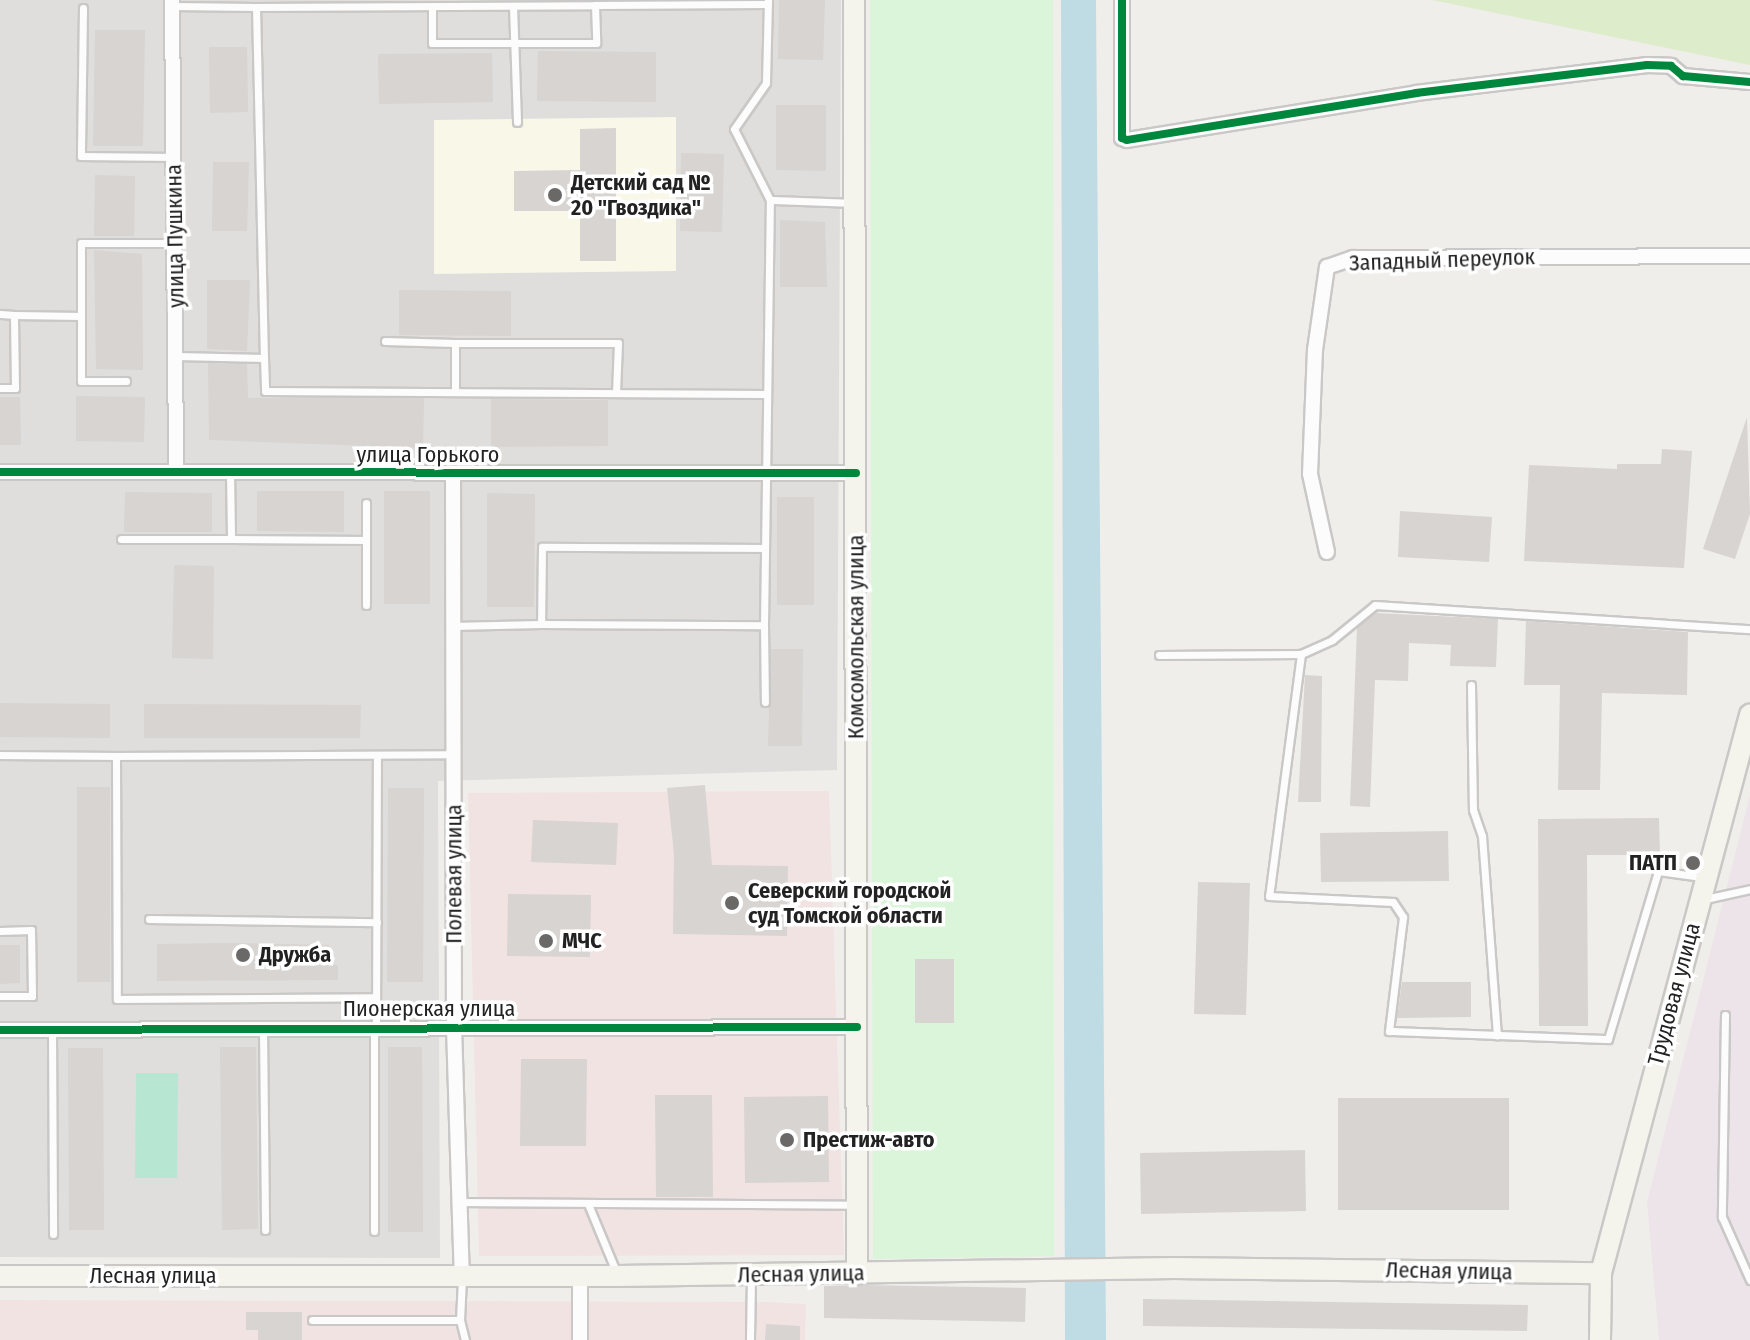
<!DOCTYPE html>
<meta charset="utf-8">
<style>
body{margin:0}
#map{position:relative;width:1750px;height:1340px;overflow:hidden;background:#f0eeeb;font-family:"Fira Sans Condensed",sans-serif}
div>[style]{position:absolute}
[style*='--x']{left:calc(var(--x)*1px);top:calc(var(--y)*1px);width:calc(var(--w)*1px);rotate:calc(var(--a)*1deg)}
.residential>*{inset:0;background:#dfdedc}
.commercial>*{inset:0;background:#f1e3e1}
.industrial>*{inset:0;background:#ede4e9}
.education>*{inset:0;background:#f8f7e8}
.grass>*{inset:0;background:#ddeccb}
.park>*{inset:0;background:#daf5da}
.pitch>*{inset:0;background:#b7e6d2}
.water>*{inset:0;background:#bfdbe3}
.building>*{inset:0;background:#d7d4d2}
.roads{filter:drop-shadow(2px 0 #c9c8c7) drop-shadow(-2px 0 #c9c8c7) drop-shadow(0 2px #c9c8c7) drop-shadow(0 -2px #c9c8c7)}
.lane>*{height:7px;margin:-3.5px;padding:0 3.5px;transform-origin:3.5px;border-radius:3.5px;background:#fdfcfc}
.street>*{height:14px;margin:-7px;padding:0 7px;transform-origin:7px;border-radius:7px;background:#fdfcfc}
.secondary>*{height:20px;margin:-10px;padding:0 10px;transform-origin:10px;border-radius:10px;background:#f4f4ed}
.cycleway>*{height:8px;margin:-4px;padding:0 4px;transform-origin:4px;border-radius:4px;background:#00873e}
.dots>*{width:22px;height:22px;translate:-50% -50%;box-sizing:border-box;border:4px solid #fff;border-radius:50%}
span{translate:-50% -50%;white-space:nowrap;text-align:center;line-height:1.15;-webkit-text-stroke:7px #fff;paint-order:stroke}
.poi-label{font-size:22px;color:#222;font-weight:700}
.left{translate:0 -50%;text-align:left}
.right{translate:-100% -50%;text-align:right}
.street-label{font-size:22px;color:#222}
</style>
<div id="map">
<div class="residential">
<i style="clip-path:polygon(0 0,841px 0,837px 770px,438px 781px,440px 1258px,0 1257px)"></i>
</div>
<div class="commercial">
<i style="clip-path:polygon(829px 791px,844px 1255px,479px 1256px,468px 793px)"></i>
<i style="clip-path:polygon(0 1300px,769px 1302px,806px 1304px,805px 1340px,0 1340px)"></i>
</div>
<div class="industrial">
<i style="clip-path:polygon(1750px 795px,1750px 1340px,1659px 1340px,1647px 1202px)"></i>
</div>
<div class="education">
<i style="clip-path:polygon(676px 117px,676px 271px,434px 274px,434px 120px)"></i>
</div>
<div class="grass">
<i style="clip-path:polygon(1432px 0,1750px 0,1750px 65px)"></i>
</div>
<div class="park">
<i style="clip-path:polygon(870px 0,1053px 0,1054px 1256px,873px 1259px)"></i>
</div>
<div class="pitch">
<i style="clip-path:polygon(136px 1073px,178px 1073px,177px 1178px,135px 1178px)"></i>
</div>
<div class="water">
<i style="clip-path:polygon(1061px 0,1096px 0,1106px 1340px,1065px 1340px)"></i>
</div>
<div class="building">
<i style="clip-path:polygon(779px 0,825px 0,823px 60px,778px 59px)"></i>
<i style="clip-path:polygon(95px 30px,145px 30px,143px 146px,93px 146px)"></i>
<i style="clip-path:polygon(209px 47px,247px 47px,248px 112px,210px 113px)"></i>
<i style="clip-path:polygon(538px 51px,656px 52px,656px 102px,537px 101px)"></i>
<i style="clip-path:polygon(492px 53px,493px 102px,379px 104px,378px 54px)"></i>
<i style="clip-path:polygon(776px 105px,826px 105px,826px 171px,776px 170px)"></i>
<i style="clip-path:polygon(616px 128px,616px 261px,580px 261px,580px 211px,514px 211px,514px 171px,580px 170px,580px 129px)"></i>
<i style="clip-path:polygon(681px 153px,724px 154px,722px 232px,680px 231px)"></i>
<i style="clip-path:polygon(213px 162px,249px 162px,247px 231px,212px 231px)"></i>
<i style="clip-path:polygon(95px 175px,135px 176px,134px 236px,94px 236px)"></i>
<i style="clip-path:polygon(780px 220px,825px 222px,827px 287px,780px 287px)"></i>
<i style="clip-path:polygon(94px 250px,142px 254px,143px 370px,96px 369px)"></i>
<i style="clip-path:polygon(207px 280px,250px 280px,247px 351px,207px 349px)"></i>
<i style="clip-path:polygon(399px 290px,511px 291px,511px 336px,399px 335px)"></i>
<i style="clip-path:polygon(208px 363px,247px 364px,248px 398px,424px 398px,423px 448px,209px 440px)"></i>
<i style="clip-path:polygon(76px 396px,145px 397px,144px 442px,76px 441px)"></i>
<i style="clip-path:polygon(0 397px,20px 397px,21px 445px,0 445px)"></i>
<i style="clip-path:polygon(491px 399px,608px 400px,608px 446px,491px 447px)"></i>
<i style="clip-path:polygon(1747px 417px,1750px 514px,1735px 559px,1703px 549px)"></i>
<i style="clip-path:polygon(1662px 449px,1692px 451px,1684px 568px,1524px 561px,1529px 465px,1617px 469px,1617px 464px,1661px 464px)"></i>
<i style="clip-path:polygon(257px 491px,344px 491px,344px 532px,257px 531px)"></i>
<i style="clip-path:polygon(384px 491px,430px 491px,430px 604px,384px 604px)"></i>
<i style="clip-path:polygon(125px 492px,212px 493px,212px 532px,124px 532px)"></i>
<i style="clip-path:polygon(487px 493px,535px 494px,534px 607px,487px 607px)"></i>
<i style="clip-path:polygon(777px 497px,814px 497px,814px 605px,777px 605px)"></i>
<i style="clip-path:polygon(1400px 511px,1492px 517px,1489px 562px,1398px 557px)"></i>
<i style="clip-path:polygon(174px 565px,214px 566px,213px 659px,172px 658px)"></i>
<i style="clip-path:polygon(1376px 613px,1498px 619px,1496px 667px,1450px 666px,1451px 645px,1409px 643px,1408px 681px,1375px 680px,1370px 807px,1350px 806px,1357px 628px)"></i>
<i style="clip-path:polygon(1526px 621px,1688px 632px,1687px 695px,1602px 693px,1600px 790px,1558px 790px,1560px 685px,1524px 685px)"></i>
<i style="clip-path:polygon(771px 649px,803px 649px,802px 746px,768px 746px)"></i>
<i style="clip-path:polygon(1305px 675px,1322px 676px,1321px 802px,1298px 802px)"></i>
<i style="clip-path:polygon(0 703px,110px 704px,110px 738px,0 737px)"></i>
<i style="clip-path:polygon(144px 704px,361px 705px,360px 738px,144px 738px)"></i>
<i style="clip-path:polygon(705px 785px,712px 865px,788px 866px,787px 936px,673px 934px,674px 854px,667px 788px)"></i>
<i style="clip-path:polygon(77px 787px,110px 787px,110px 982px,77px 982px)"></i>
<i style="clip-path:polygon(388px 788px,424px 788px,423px 982px,387px 982px)"></i>
<i style="clip-path:polygon(1659px 818px,1660px 855px,1587px 855px,1588px 1026px,1539px 1026px,1538px 819px)"></i>
<i style="clip-path:polygon(533px 820px,618px 823px,616px 865px,531px 862px)"></i>
<i style="clip-path:polygon(1448px 831px,1449px 881px,1321px 882px,1320px 833px)"></i>
<i style="clip-path:polygon(1198px 882px,1250px 883px,1246px 1015px,1194px 1014px)"></i>
<i style="clip-path:polygon(508px 894px,591px 895px,590px 957px,507px 956px)"></i>
<i style="clip-path:polygon(226px 943px,329px 945px,329px 965px,338px 965px,338px 980px,157px 981px,157px 944px)"></i>
<i style="clip-path:polygon(0 945px,20px 945px,20px 983px,0 984px)"></i>
<i style="clip-path:polygon(915px 959px,954px 959px,954px 1023px,915px 1023px)"></i>
<i style="clip-path:polygon(1402px 982px,1471px 982px,1471px 1017px,1397px 1018px)"></i>
<i style="clip-path:polygon(220px 1047px,256px 1047px,258px 1229px,222px 1230px)"></i>
<i style="clip-path:polygon(388px 1047px,422px 1047px,423px 1232px,388px 1232px)"></i>
<i style="clip-path:polygon(68px 1048px,103px 1048px,104px 1230px,69px 1230px)"></i>
<i style="clip-path:polygon(521px 1059px,587px 1059px,586px 1146px,520px 1146px)"></i>
<i style="clip-path:polygon(655px 1095px,712px 1095px,713px 1197px,656px 1197px)"></i>
<i style="clip-path:polygon(828px 1096px,829px 1182px,745px 1183px,744px 1097px)"></i>
<i style="clip-path:polygon(1338px 1098px,1509px 1098px,1509px 1210px,1338px 1210px)"></i>
<i style="clip-path:polygon(1305px 1150px,1306px 1211px,1141px 1214px,1140px 1153px)"></i>
<i style="clip-path:polygon(863px 1285px,1026px 1288px,1025px 1322px,824px 1318px,824px 1286px)"></i>
<i style="clip-path:polygon(1143px 1299px,1528px 1305px,1527px 1331px,1143px 1326px)"></i>
<i style="clip-path:polygon(246px 1312px,302px 1312px,302px 1340px,258px 1340px,258px 1330px,246px 1330px)"></i>
<i style="clip-path:polygon(766px 1324px,800px 1326px,800px 1340px,765px 1340px)"></i>
</div>
<div class="roads">
<div class="lane">
<i style="--x:768;--y:0;--w:83;--a:91.4"></i>
<i style="--x:766;--y:83;--w:56;--a:124.8"></i>
<i style="--x:734;--y:129;--w:80;--a:63.1"></i>
<i style="--x:770;--y:200;--w:81;--a:2.1"></i>
<i style="--x:595;--y:5;--w:173;--a:-0.3"></i>
<i style="--x:172;--y:6;--w:84;--a:0.7"></i>
<i style="--x:256;--y:7;--w:351;--a:88.7"></i>
<i style="--x:513;--y:6;--w:116;--a:88"></i>
<i style="--x:256;--y:7;--w:339;--a:-0.3"></i>
<i style="--x:595;--y:5;--w:38;--a:88"></i>
<i style="--x:596;--y:43;--w:164;--a:180"></i>
<i style="--x:432;--y:43;--w:36;--a:-90"></i>
<i style="--x:83;--y:8;--w:148;--a:90.8"></i>
<i style="--x:81;--y:156;--w:92;--a:0.6"></i>
<i style="--x:0;--y:314;--w:14;--a:4"></i>
<i style="--x:385;--y:341;--w:70;--a:1.6"></i>
<i style="--x:177;--y:356;--w:87;--a:1.3"></i>
<i style="--x:264;--y:358;--w:33;--a:88"></i>
<i style="--x:265;--y:391;--w:500;--a:0.34"></i>
<i style="--x:126;--y:381;--w:45;--a:180"></i>
<i style="--x:81;--y:381;--w:138;--a:-90"></i>
<i style="--x:81;--y:243;--w:94;--a:0"></i>
<i style="--x:0;--y:388;--w:15;--a:0"></i>
<i style="--x:15;--y:388;--w:73;--a:-90.8"></i>
<i style="--x:14;--y:315;--w:67;--a:0.9"></i>
<i style="--x:455;--y:392;--w:49;--a:-90"></i>
<i style="--x:455;--y:343;--w:163;--a:0"></i>
<i style="--x:618;--y:343;--w:49;--a:92.3"></i>
<i style="--x:230;--y:472;--w:67;--a:89.1"></i>
<i style="--x:231;--y:539;--w:135;--a:0.4"></i>
<i style="--x:366;--y:540;--w:65;--a:90"></i>
<i style="--x:121;--y:539;--w:110;--a:0"></i>
<i style="--x:366;--y:540;--w:37;--a:-90"></i>
<i style="--x:765;--y:548;--w:223;--a:-179.7"></i>
<i style="--x:542;--y:547;--w:77;--a:90.7"></i>
<i style="--x:541;--y:624;--w:223;--a:0.3"></i>
<i style="--x:764;--y:625;--w:425;--a:-89.2"></i>
<i style="--x:764;--y:625;--w:77;--a:89.3"></i>
<i style="--x:451;--y:626;--w:90;--a:-1.3"></i>
<i style="--x:1301;--y:654;--w:34;--a:-24"></i>
<i style="--x:1332;--y:640;--w:55;--a:-39.1"></i>
<i style="--x:1375;--y:605;--w:376;--a:3.7"></i>
<i style="--x:1159;--y:655;--w:142;--a:-0.4"></i>
<i style="--x:1301;--y:654;--w:244;--a:97.5"></i>
<i style="--x:1269;--y:896;--w:124;--a:2.8"></i>
<i style="--x:1393;--y:902;--w:18;--a:56"></i>
<i style="--x:1403;--y:917;--w:115;--a:97"></i>
<i style="--x:1389;--y:1031;--w:219;--a:2.1"></i>
<i style="--x:1608;--y:1039;--w:175;--a:-73.4"></i>
<i style="--x:1658;--y:871;--w:44;--a:7.8"></i>
<i style="--x:1471;--y:685;--w:125;--a:89.1"></i>
<i style="--x:1473;--y:810;--w:28;--a:71"></i>
<i style="--x:1482;--y:836;--w:200;--a:85.7"></i>
<i style="--x:0;--y:755;--w:116;--a:0.5"></i>
<i style="--x:116;--y:756;--w:243;--a:89.8"></i>
<i style="--x:117;--y:999;--w:259;--a:-0.4"></i>
<i style="--x:116;--y:756;--w:338;--a:-0.3"></i>
<i style="--x:1705;--y:899;--w:46;--a:-12.5"></i>
<i style="--x:149;--y:919;--w:228;--a:0.8"></i>
<i style="--x:0;--y:931;--w:31;--a:-2"></i>
<i style="--x:31;--y:930;--w:66;--a:89.1"></i>
<i style="--x:32;--y:996;--w:32;--a:180"></i>
<i style="--x:1725;--y:1015;--w:202;--a:90.9"></i>
<i style="--x:1722;--y:1217;--w:69;--a:66"></i>
<i style="--x:376;--y:1027;--w:271;--a:-89.8"></i>
<i style="--x:263;--y:1028;--w:202;--a:89.4"></i>
<i style="--x:52;--y:1029;--w:205;--a:89.7"></i>
<i style="--x:374;--y:1029;--w:202;--a:90"></i>
<i style="--x:460;--y:1202;--w:394;--a:0.4"></i>
<i style="--x:588;--y:1204;--w:76;--a:67.5"></i>
<i style="--x:462;--y:1279;--w:41;--a:92.8"></i>
<i style="--x:460;--y:1320;--w:21;--a:76"></i>
<i style="--x:312;--y:1320;--w:148;--a:0"></i>
<i style="--x:750;--y:1340;--w:63;--a:-89.1"></i>
</div>
<div class="street">
<i style="--x:172;--y:0;--w:472;--a:89.5"></i>
<i style="--x:1122;--y:0;--w:138;--a:90"></i>
<i style="--x:1122;--y:138;--w:5;--a:22"></i>
<i style="--x:1127;--y:140;--w:293;--a:-9.2"></i>
<i style="--x:1416;--y:93;--w:233;--a:-6.9"></i>
<i style="--x:1647;--y:65;--w:24;--a:2"></i>
<i style="--x:1671;--y:66;--w:16;--a:40"></i>
<i style="--x:1683;--y:76;--w:67;--a:5.1"></i>
<i style="--x:0;--y:472;--w:856;--a:0.07"></i>
<i style="--x:453;--y:473;--w:554;--a:89.9"></i>
<i style="--x:454;--y:1027;--w:249;--a:88.2"></i>
<i style="--x:1327;--y:552;--w:80;--a:-102.3"></i>
<i style="--x:1310;--y:474;--w:124;--a:-87.7"></i>
<i style="--x:1315;--y:350;--w:84;--a:-81.8"></i>
<i style="--x:1327;--y:267;--w:28;--a:-19"></i>
<i style="--x:1353;--y:258;--w:397;--a:-0.3"></i>
<i style="--x:0;--y:1030;--w:857;--a:-0.2"></i>
<i style="--x:580;--y:1276;--w:64;--a:90"></i>
</div>
<div class="secondary">
<i style="--x:854;--y:0;--w:1274;--a:89.87"></i>
<i style="--x:0;--y:1276;--w:618;--a:0"></i>
<i style="--x:618;--y:1276;--w:556;--a:-0.82"></i>
<i style="--x:1174;--y:1268;--w:427;--a:0.7"></i>
<i style="--x:1600;--y:1340;--w:67;--a:-89.1"></i>
<i style="--x:1601;--y:1273;--w:578;--a:-75.05"></i>
</div>
</div>
<div class="cycleway">
<i style="--x:1122;--y:0;--w:138;--a:90"></i>
<i style="--x:1122;--y:138;--w:5;--a:22"></i>
<i style="--x:1127;--y:140;--w:293;--a:-9.2"></i>
<i style="--x:1416;--y:93;--w:233;--a:-6.9"></i>
<i style="--x:1647;--y:65;--w:24;--a:2"></i>
<i style="--x:1671;--y:66;--w:16;--a:40"></i>
<i style="--x:1683;--y:76;--w:67;--a:5.1"></i>
<i style="--x:0;--y:472;--w:856;--a:0.07"></i>
<i style="--x:0;--y:1030;--w:857;--a:-0.2"></i>
</div>
<div class="dots">
<i style="left:555px;top:195px;background:#6a6968"></i>
<i style="left:1693px;top:863px;background:#6a6968"></i>
<i style="left:732px;top:903px;background:#6a6968"></i>
<i style="left:546px;top:941px;background:#6a6968"></i>
<i style="left:243px;top:955px;background:#6a6968"></i>
<i style="left:787px;top:1140px;background:#6a6968"></i>
</div>
<div class="poi-label">
<span class="left" style="left:571px;top:195px">Детский сад №<br>20 "Гвоздика"</span>
<span class="right" style="left:1677px;top:863px">ПАТП</span>
<span class="left" style="left:748px;top:903px">Северский городской<br>суд Томской области</span>
<span class="left" style="left:562px;top:941px">МЧС</span>
<span class="left" style="left:259px;top:955px">Дружба</span>
<span class="left" style="left:803px;top:1140px">Престиж-авто</span>
</div>
<div class="street-label">
<span style="left:175px;top:236px;rotate:-91deg">улица Пушкина</span>
<span style="left:1442px;top:260px;rotate:-2deg">Западный переулок</span>
<span style="left:428px;top:455px">улица Горького</span>
<span style="left:856px;top:637px;rotate:-90deg">Комсомольская улица</span>
<span style="left:454px;top:874px;rotate:-90deg">Полевая улица</span>
<span style="left:1674px;top:994px;rotate:-75deg">Трудовая улица</span>
<span style="left:429px;top:1009px">Пионерская улица</span>
<span style="left:1449px;top:1271px;rotate:1deg">Лесная улица</span>
<span style="left:801px;top:1274px;rotate:-1deg">Лесная улица</span>
<span style="left:153px;top:1276px">Лесная улица</span>
</div>
</div>
